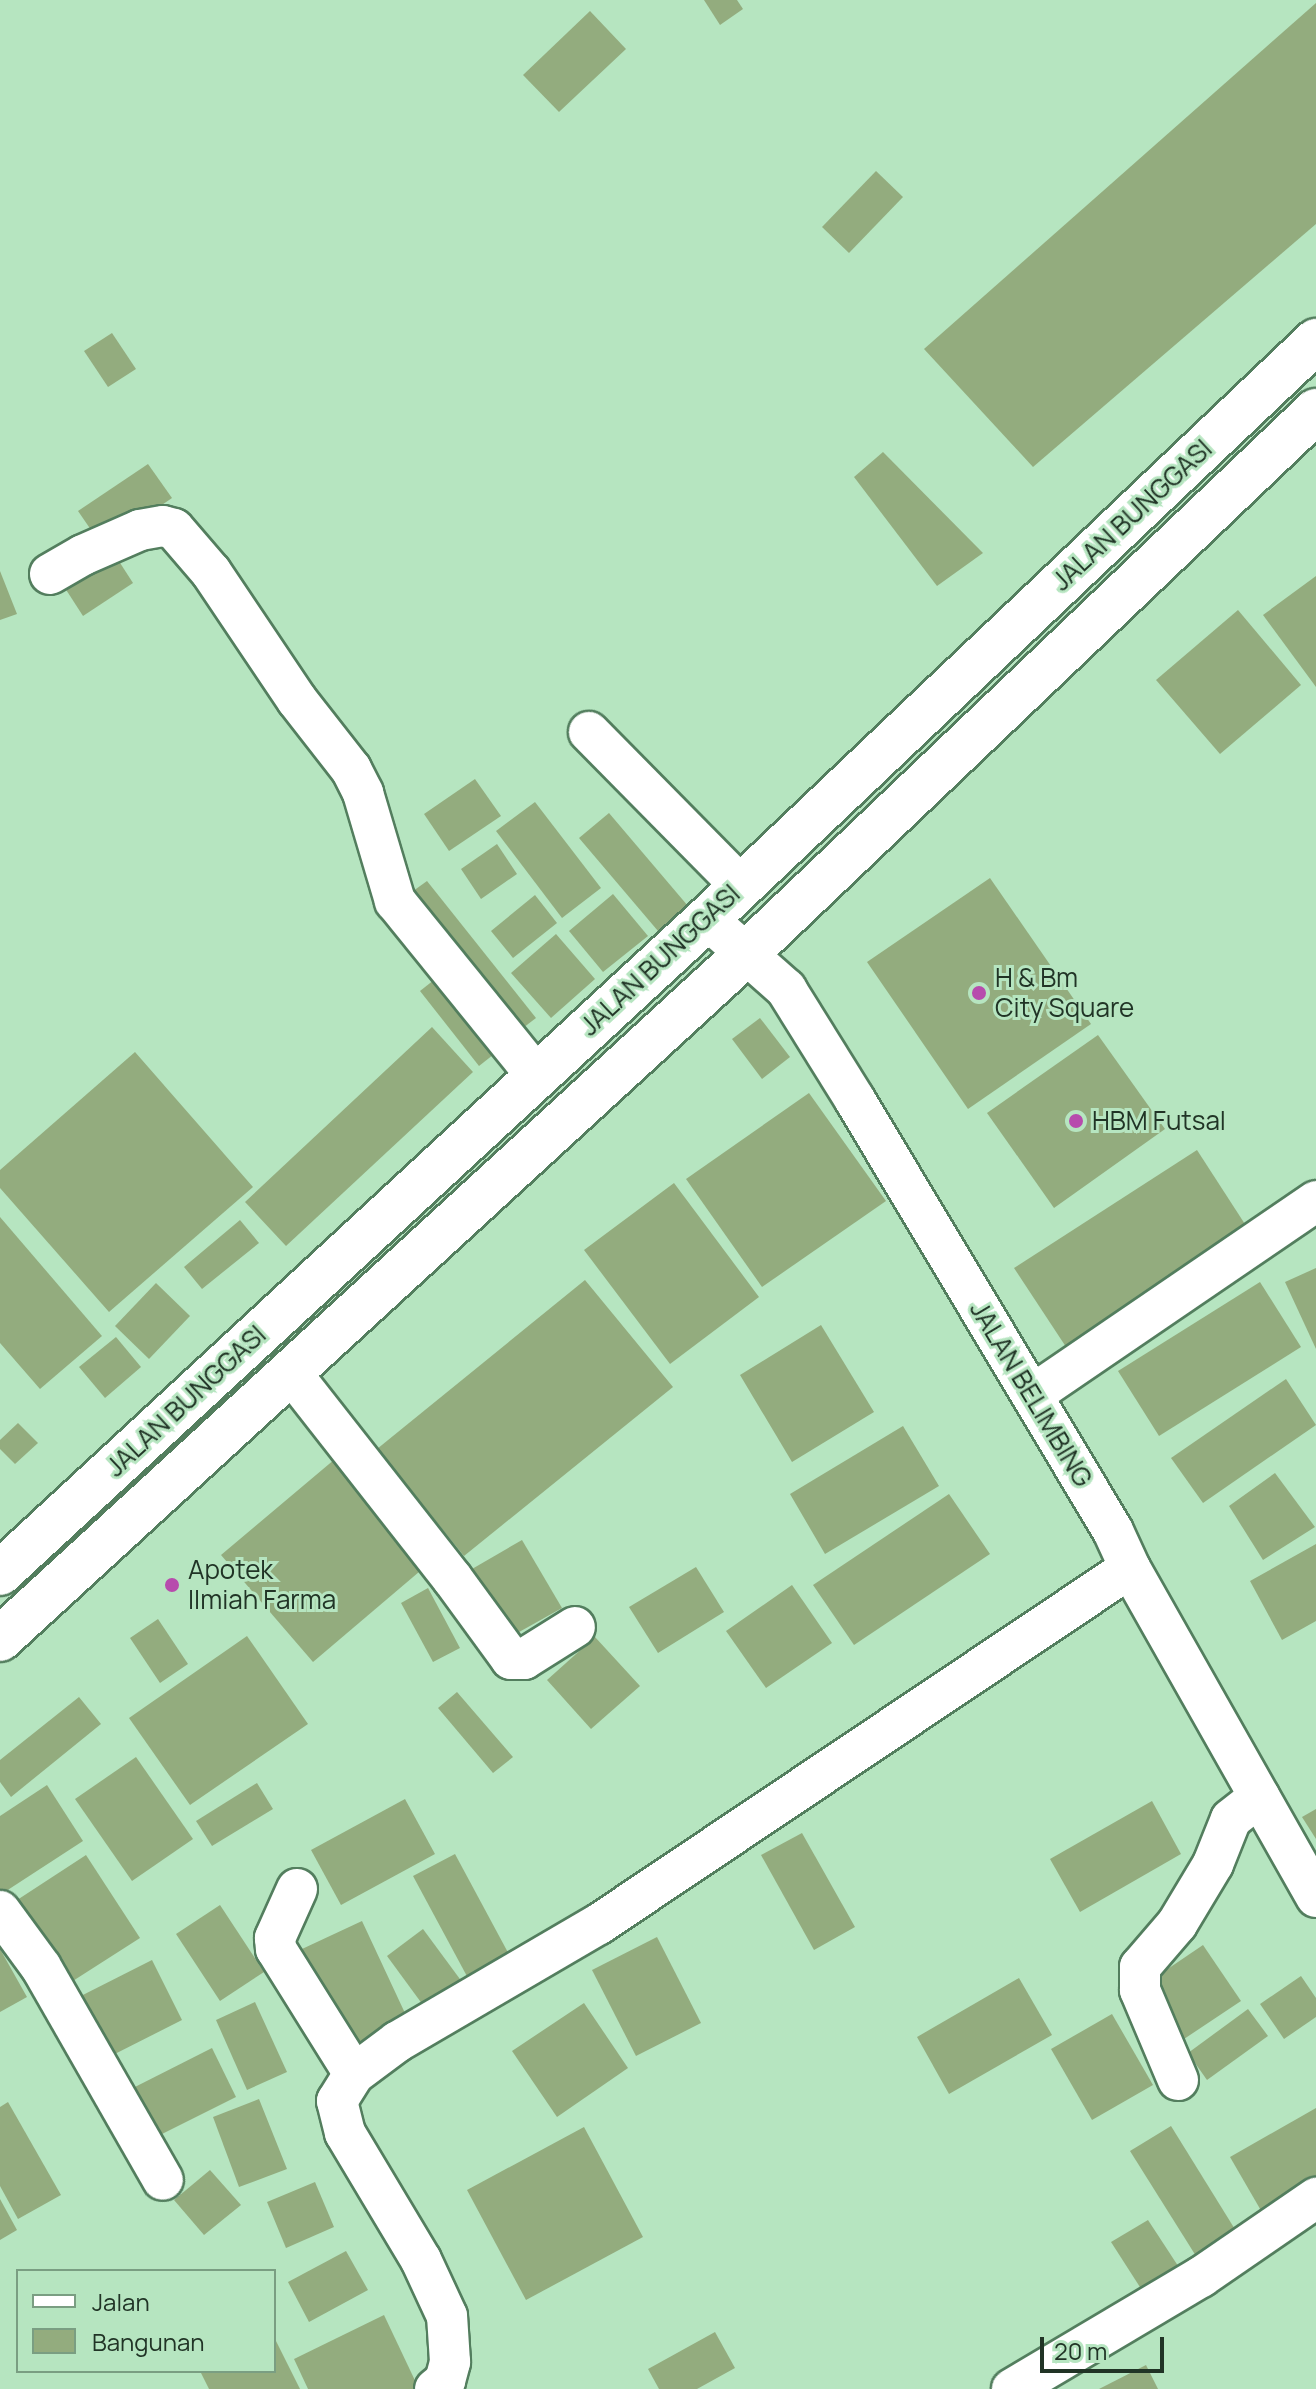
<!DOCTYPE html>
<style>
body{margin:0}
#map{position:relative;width:1316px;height:2389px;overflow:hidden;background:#b6e5c0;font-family:Manrope,sans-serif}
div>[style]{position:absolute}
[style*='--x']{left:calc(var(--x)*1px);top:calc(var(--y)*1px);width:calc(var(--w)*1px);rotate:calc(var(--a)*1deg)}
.building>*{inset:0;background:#93ac7e}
.roads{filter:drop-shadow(2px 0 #537e5e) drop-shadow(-2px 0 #537e5e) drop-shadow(0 2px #537e5e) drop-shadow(0 -2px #537e5e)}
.street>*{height:40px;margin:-20px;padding:0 20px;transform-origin:20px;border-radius:20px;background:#fff}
.highway>*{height:44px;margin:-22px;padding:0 22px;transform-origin:22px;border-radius:22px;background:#fff}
.dots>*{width:22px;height:22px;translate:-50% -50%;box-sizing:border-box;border:4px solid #b6e5c0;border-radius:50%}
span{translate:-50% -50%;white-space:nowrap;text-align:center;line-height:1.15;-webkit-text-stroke:6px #b6e5c0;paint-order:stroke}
.street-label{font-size:26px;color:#213426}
.poi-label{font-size:26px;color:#213426}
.left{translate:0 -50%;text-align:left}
.legend{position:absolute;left:16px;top:2269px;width:260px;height:104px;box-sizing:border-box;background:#b6e5c0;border:2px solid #7a9e82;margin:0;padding:10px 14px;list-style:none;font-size:24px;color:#213426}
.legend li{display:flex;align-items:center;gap:16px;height:40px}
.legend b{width:40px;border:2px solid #7a9e82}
.scale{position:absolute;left:1040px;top:2337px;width:124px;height:36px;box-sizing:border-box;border:4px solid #213426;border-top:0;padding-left:10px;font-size:24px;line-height:28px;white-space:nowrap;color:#213426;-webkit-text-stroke:6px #b6e5c0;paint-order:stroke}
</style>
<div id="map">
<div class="building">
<i style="clip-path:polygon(704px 0,737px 0,743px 9px,720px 25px)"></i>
<i style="clip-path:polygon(1316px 3px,1316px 224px,1033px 467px,924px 349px)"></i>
<i style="clip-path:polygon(590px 11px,626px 49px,559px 112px,523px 75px)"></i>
<i style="clip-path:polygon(876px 171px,903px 197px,849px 253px,822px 227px)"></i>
<i style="clip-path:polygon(112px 333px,136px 369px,108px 387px,84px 351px)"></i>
<i style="clip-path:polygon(883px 452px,983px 553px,937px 586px,854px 477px)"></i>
<i style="clip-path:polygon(148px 464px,172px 498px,102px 546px,78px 511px)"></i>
<i style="clip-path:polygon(113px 552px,133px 583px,83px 616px,63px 585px)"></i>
<i style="clip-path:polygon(0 571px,17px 614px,0 620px)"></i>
<i style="clip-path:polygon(1316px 576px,1316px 687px,1263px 615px)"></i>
<i style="clip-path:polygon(1238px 610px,1301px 685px,1220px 754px,1156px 680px)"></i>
<i style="clip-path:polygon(475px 779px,501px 816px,449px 851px,424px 814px)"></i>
<i style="clip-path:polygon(535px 802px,601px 888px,562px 918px,496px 831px)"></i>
<i style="clip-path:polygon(609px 813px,688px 906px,658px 931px,579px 838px)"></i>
<i style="clip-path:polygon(497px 844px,517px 874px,481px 899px,461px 869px)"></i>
<i style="clip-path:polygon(990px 878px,1091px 1024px,968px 1109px,867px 962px)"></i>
<i style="clip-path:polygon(427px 881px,536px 1018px,519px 1031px,409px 894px)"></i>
<i style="clip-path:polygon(613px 894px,648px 936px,603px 972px,569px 931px)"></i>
<i style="clip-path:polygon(535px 895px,557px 923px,513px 958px,491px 931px)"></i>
<i style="clip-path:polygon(556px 934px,595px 979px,551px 1018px,511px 973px)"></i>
<i style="clip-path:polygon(439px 976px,498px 1051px,479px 1066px,420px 991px)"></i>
<i style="clip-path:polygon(760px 1018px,790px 1057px,762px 1079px,732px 1039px)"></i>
<i style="clip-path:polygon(432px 1027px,473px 1072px,286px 1246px,245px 1202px)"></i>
<i style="clip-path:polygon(1098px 1035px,1165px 1129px,1054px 1208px,987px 1113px)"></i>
<i style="clip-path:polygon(135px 1052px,253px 1187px,109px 1312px,0 1188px,0 1170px)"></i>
<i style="clip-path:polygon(809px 1093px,886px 1201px,762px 1287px,686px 1179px)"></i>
<i style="clip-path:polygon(1197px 1150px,1252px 1235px,1070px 1353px,1014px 1268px)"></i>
<i style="clip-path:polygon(674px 1183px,759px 1297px,670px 1364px,584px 1250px)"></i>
<i style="clip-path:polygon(0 1217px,102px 1336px,40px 1389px,0 1343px)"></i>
<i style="clip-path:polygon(240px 1220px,259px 1243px,202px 1289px,184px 1267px)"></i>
<i style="clip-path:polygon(1316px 1268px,1316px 1349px,1285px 1282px)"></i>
<i style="clip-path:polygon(585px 1280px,673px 1387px,464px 1556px,377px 1449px)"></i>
<i style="clip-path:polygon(1260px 1282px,1301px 1347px,1159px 1436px,1118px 1371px)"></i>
<i style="clip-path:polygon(156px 1283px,190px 1316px,149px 1359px,115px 1326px)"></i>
<i style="clip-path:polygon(821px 1325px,874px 1412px,792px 1462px,740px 1375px)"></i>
<i style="clip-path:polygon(116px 1337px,141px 1367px,105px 1398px,79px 1367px)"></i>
<i style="clip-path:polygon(1286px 1379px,1316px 1425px,1203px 1503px,1171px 1458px)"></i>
<i style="clip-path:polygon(18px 1423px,38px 1443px,15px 1464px,0 1449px,0 1440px)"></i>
<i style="clip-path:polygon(903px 1426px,939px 1486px,825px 1554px,790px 1494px)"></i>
<i style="clip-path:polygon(335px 1459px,426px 1566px,313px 1662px,221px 1555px)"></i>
<i style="clip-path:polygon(1275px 1473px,1315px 1527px,1263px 1560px,1229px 1506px)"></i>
<i style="clip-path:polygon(949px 1494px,990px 1554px,854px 1645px,813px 1585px)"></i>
<i style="clip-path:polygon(522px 1540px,562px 1608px,512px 1636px,472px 1569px)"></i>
<i style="clip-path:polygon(1316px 1544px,1316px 1621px,1282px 1640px,1250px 1581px)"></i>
<i style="clip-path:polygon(696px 1567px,724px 1612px,658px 1653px,629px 1607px)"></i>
<i style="clip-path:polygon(792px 1585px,832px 1643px,766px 1688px,726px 1631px)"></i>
<i style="clip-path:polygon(428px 1588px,460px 1648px,433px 1662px,401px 1603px)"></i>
<i style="clip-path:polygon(158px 1619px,188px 1664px,160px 1683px,130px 1638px)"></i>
<i style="clip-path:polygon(247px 1636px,308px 1724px,190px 1805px,129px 1718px)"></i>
<i style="clip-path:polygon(595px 1637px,640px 1686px,591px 1729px,547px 1680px)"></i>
<i style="clip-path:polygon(457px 1692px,513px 1757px,493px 1773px,438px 1708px)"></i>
<i style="clip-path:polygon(79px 1697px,101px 1724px,11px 1797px,0 1782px,0 1760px)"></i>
<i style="clip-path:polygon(136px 1757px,193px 1839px,132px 1881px,75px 1799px)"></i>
<i style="clip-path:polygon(257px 1783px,273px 1809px,212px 1846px,196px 1821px)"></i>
<i style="clip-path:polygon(47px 1785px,83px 1841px,0 1895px,0 1816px)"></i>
<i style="clip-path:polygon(405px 1799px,435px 1854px,341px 1905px,311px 1850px)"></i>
<i style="clip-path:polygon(1152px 1801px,1181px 1854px,1080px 1912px,1050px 1859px)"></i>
<i style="clip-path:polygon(1316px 1809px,1316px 1839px,1302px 1817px)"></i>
<i style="clip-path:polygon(802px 1833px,855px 1927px,814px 1950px,761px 1855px)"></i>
<i style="clip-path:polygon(455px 1854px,511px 1958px,469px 1980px,413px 1876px)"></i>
<i style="clip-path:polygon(86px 1855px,140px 1938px,65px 1986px,11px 1904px)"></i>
<i style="clip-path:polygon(220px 1905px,264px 1972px,220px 2001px,176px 1934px)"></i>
<i style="clip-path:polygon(362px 1921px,411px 2026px,351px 2054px,302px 1949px)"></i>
<i style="clip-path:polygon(423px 1929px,468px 1990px,431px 2016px,387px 1956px)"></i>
<i style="clip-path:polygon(657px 1937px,701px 2023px,636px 2056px,592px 1970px)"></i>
<i style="clip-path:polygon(1203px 1945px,1241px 2001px,1184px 2039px,1147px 1983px)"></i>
<i style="clip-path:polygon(0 1949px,27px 1997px,0 2012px)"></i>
<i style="clip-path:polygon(152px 1960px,182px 2020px,99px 2062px,69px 2002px)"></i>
<i style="clip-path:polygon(1301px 1976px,1316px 1998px,1316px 2017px,1284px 2039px,1260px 2004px)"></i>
<i style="clip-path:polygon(1019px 1978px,1052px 2035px,949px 2094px,917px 2037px)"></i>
<i style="clip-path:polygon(255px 2002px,287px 2072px,247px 2090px,216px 2020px)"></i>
<i style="clip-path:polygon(584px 2003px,628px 2068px,557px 2117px,512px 2051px)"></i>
<i style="clip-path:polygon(1248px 2009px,1268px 2036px,1207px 2080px,1188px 2053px)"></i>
<i style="clip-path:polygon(1112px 2014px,1153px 2085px,1092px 2120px,1051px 2049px)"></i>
<i style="clip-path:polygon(212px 2048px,236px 2097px,152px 2139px,127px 2091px)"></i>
<i style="clip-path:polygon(259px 2099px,287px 2169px,239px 2187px,213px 2117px)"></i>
<i style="clip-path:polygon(8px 2102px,61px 2195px,18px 2219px,0 2186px,0 2107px)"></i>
<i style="clip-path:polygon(1316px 2108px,1316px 2184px,1263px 2214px,1230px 2157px)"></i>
<i style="clip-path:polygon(1171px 2126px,1241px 2239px,1201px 2264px,1130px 2151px)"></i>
<i style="clip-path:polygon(584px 2127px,643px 2237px,526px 2300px,467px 2190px)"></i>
<i style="clip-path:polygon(210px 2170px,241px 2205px,204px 2235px,174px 2200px)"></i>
<i style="clip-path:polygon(315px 2182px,334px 2227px,286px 2248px,267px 2202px)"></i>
<i style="clip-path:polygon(0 2199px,17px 2230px,0 2240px)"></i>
<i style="clip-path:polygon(1148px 2220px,1184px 2275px,1147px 2298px,1111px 2242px)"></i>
<i style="clip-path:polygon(346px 2251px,368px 2290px,309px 2322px,288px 2282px)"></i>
<i style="clip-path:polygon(384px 2315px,419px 2389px,308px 2389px,294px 2359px)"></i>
<i style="clip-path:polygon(715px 2332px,735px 2368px,697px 2389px,659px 2389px,648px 2369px)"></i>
<i style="clip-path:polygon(274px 2337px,300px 2389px,209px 2389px,200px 2371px,274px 2371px)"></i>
<i style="clip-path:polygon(1146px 2365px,1158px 2389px,1099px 2389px)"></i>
</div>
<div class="roads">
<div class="street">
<i style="--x:50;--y:574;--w:38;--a:-30"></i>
<i style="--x:83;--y:555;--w:62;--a:-23.7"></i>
<i style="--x:140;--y:530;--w:23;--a:-10"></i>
<i style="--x:163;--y:526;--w:11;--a:15"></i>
<i style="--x:174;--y:529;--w:57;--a:49.3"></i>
<i style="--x:211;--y:572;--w:154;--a:56.1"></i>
<i style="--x:297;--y:700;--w:88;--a:52"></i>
<i style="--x:351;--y:769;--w:27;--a:63"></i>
<i style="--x:363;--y:793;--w:113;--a:73.5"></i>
<i style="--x:395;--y:901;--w:224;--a:51"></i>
<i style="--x:589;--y:732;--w:215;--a:45.4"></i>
<i style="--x:707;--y:919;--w:106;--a:41.5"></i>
<i style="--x:786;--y:989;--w:131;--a:58.1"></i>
<i style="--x:855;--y:1100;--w:502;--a:59.09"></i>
<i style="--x:1113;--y:1531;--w:41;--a:65.3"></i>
<i style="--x:1130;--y:1568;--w:378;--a:60.5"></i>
<i style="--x:292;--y:1374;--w:259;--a:51.9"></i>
<i style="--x:452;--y:1578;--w:100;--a:53.9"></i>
<i style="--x:511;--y:1659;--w:13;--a:0"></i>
<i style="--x:524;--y:1659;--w:60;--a:-32.1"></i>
<i style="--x:1032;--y:1395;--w:344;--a:-34.3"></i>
<i style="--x:297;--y:1889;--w:54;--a:114.2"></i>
<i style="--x:275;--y:1938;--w:11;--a:85"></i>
<i style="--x:276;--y:1949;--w:147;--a:58"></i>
<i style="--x:0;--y:1911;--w:69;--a:53.8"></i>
<i style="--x:41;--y:1967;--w:245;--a:60.2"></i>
<i style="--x:1178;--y:2080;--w:98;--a:-112.9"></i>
<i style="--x:1140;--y:1990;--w:23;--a:-90"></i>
<i style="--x:1140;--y:1967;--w:57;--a:-49.3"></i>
<i style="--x:1177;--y:1924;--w:70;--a:-59"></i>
<i style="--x:1213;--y:1864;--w:48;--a:-68.2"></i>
<i style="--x:1231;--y:1819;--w:36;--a:-38"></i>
<i style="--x:435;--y:2389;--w:13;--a:-39"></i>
<i style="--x:445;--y:2381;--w:20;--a:-75"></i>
<i style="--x:450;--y:2362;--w:46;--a:-93.7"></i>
<i style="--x:447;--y:2316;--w:62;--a:-114.9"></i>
<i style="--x:421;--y:2260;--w:148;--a:-120.9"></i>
<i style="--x:345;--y:2133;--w:33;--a:-104"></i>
<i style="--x:337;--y:2101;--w:32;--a:-58"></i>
<i style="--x:354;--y:2074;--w:54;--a:-36.7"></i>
<i style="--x:397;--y:2042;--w:234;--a:-30.3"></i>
<i style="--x:599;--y:1924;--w:639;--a:-33.84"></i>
<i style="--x:1012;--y:2389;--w:220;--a:-30.7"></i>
<i style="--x:1201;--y:2277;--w:140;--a:-34.5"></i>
</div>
<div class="highway">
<i style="--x:0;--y:1573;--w:963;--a:-42.77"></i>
<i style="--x:707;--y:919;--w:840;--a:-43.5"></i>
<i style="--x:0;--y:1639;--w:1014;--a:-42.56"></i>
<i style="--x:747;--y:953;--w:786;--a:-43.61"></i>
</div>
</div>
<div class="dots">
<i style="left:979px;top:993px;background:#b74cad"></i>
<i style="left:1076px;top:1121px;background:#b74cad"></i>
<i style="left:172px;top:1585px;background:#b74cad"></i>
</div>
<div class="street-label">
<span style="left:1132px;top:515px;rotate:-43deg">JALAN BUNGGASI</span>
<span style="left:660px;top:960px;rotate:-43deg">JALAN BUNGGASI</span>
<span style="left:1031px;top:1394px;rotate:59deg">JALAN BELIMBING</span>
<span style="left:186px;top:1401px;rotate:-43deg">JALAN BUNGGASI</span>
</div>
<div class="poi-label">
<span class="left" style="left:995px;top:993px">H &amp; Bm<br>City Square</span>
<span class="left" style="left:1092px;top:1121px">HBM Futsal</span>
<span class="left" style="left:188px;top:1585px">Apotek<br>Ilmiah Farma</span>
</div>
<ul class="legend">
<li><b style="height:10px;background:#fff"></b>Jalan</li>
<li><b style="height:22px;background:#93ac7e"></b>Bangunan</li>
</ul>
<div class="scale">20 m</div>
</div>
